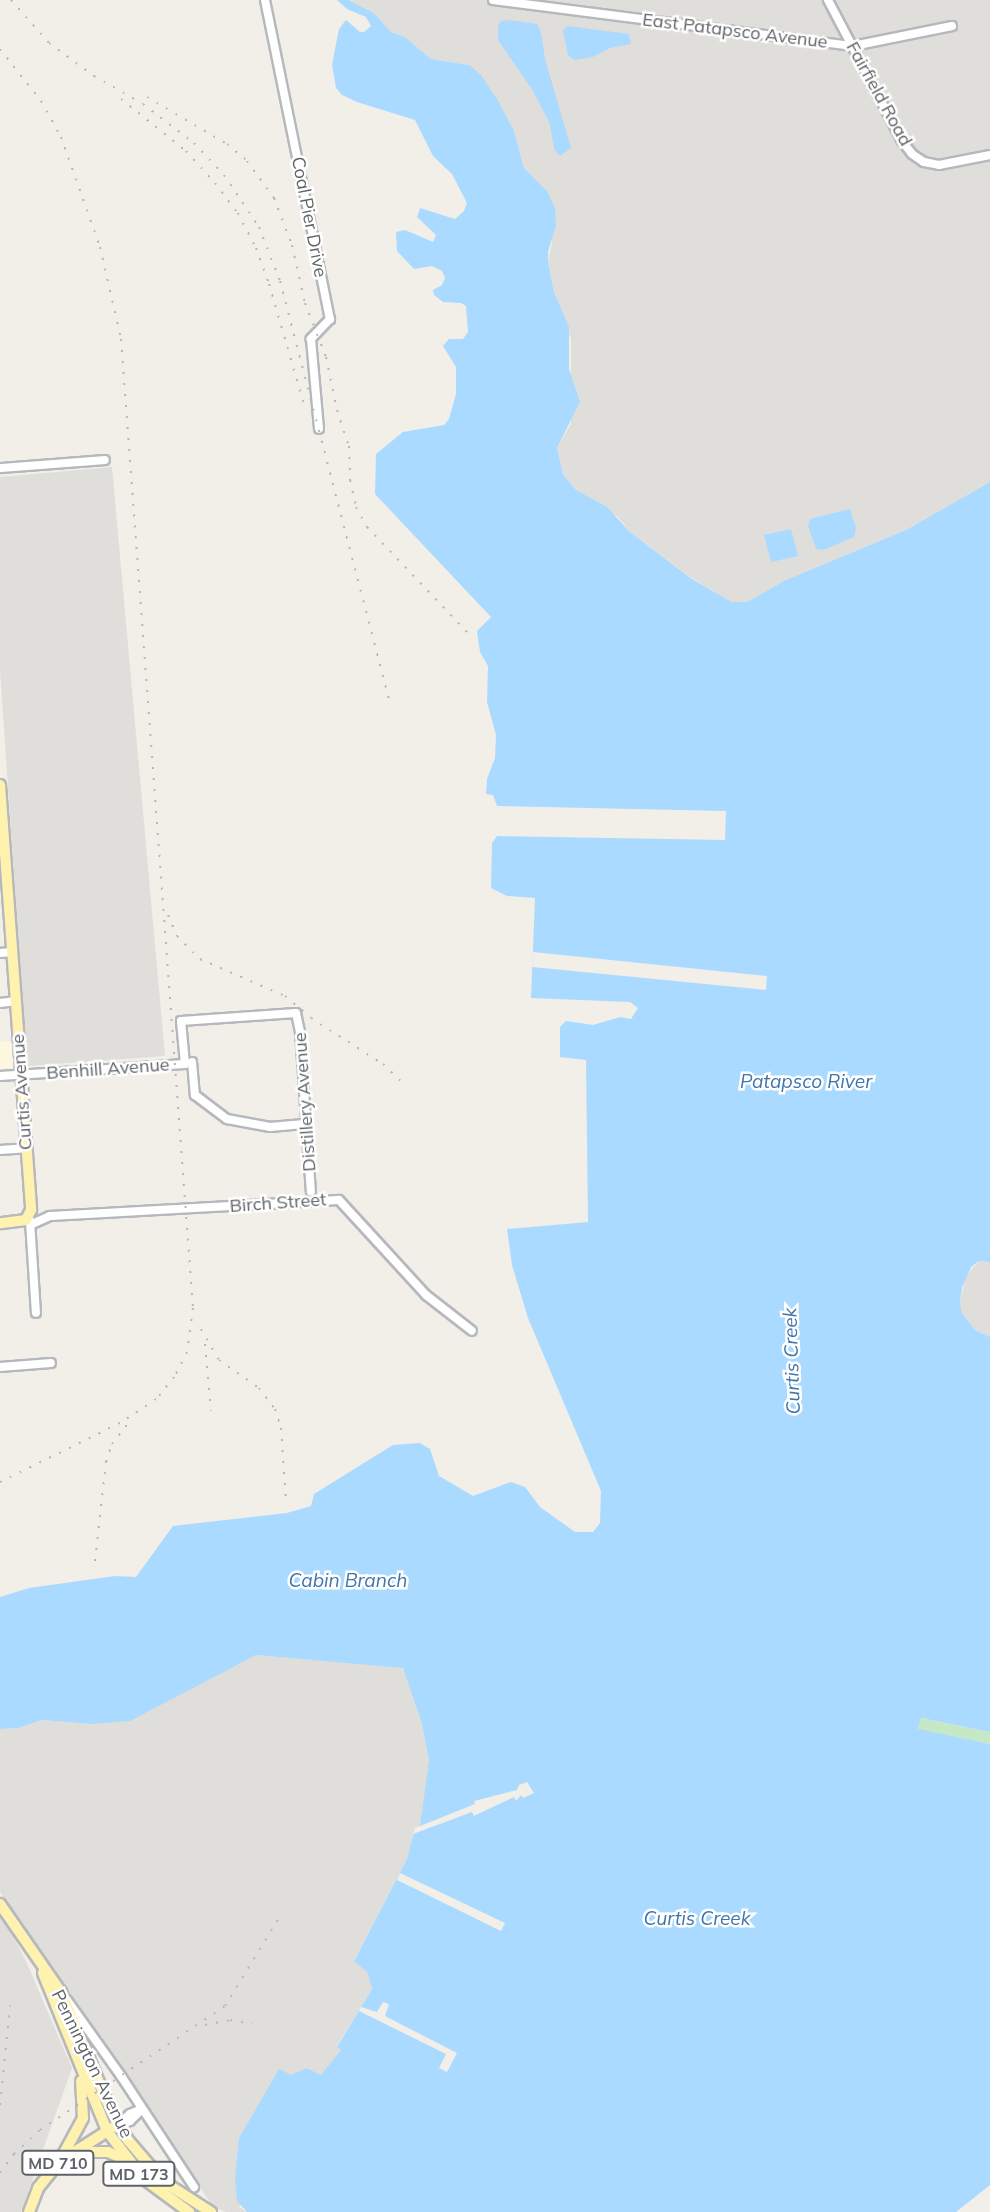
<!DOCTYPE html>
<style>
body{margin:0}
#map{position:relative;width:990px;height:2212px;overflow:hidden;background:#f1efe8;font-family:Mulish,sans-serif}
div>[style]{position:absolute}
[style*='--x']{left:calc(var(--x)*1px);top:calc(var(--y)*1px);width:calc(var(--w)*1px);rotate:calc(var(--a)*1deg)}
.commercial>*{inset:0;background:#fef7e0}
.industrial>*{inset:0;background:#e0deda}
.green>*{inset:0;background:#c5e8c5}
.water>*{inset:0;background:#aadaff}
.pier>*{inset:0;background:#f1efe8}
.roads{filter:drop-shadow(2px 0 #b5b8bc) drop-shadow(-2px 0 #b5b8bc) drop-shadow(0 2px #b5b8bc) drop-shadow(0 -2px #b5b8bc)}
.minor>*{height:8px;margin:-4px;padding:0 4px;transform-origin:4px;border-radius:4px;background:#fff}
.major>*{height:10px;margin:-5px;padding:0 5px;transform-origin:5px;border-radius:5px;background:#fff2af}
.rail>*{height:2px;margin-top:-1px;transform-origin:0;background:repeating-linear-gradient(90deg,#b6b7b8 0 2px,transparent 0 11px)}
span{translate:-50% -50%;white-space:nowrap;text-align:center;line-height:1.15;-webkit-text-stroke:5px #fff;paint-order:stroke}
.shield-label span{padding:2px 5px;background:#fff;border:2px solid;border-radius:5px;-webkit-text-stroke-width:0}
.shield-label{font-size:16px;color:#5f6368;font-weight:700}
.street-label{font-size:18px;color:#5f6368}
.water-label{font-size:19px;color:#4174aa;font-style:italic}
</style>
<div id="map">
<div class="commercial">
<i style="clip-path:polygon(12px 1041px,14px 1068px,0 1069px,0 1042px)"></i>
</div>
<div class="industrial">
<i style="clip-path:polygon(348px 0,990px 0,990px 482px,906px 530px,786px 580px,747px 602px,732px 602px,693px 579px,630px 532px,618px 517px,576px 490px,563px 474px,557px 448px,571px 424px,571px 339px,554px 292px,548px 262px,552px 242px,547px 191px,524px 168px,514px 131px,499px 102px,469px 65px,431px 59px,405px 37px,391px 32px,374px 13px)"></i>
<i style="clip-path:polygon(112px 467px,165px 1056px,27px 1066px,0 670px,0 477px)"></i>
<i style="clip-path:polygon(979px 1261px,990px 1262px,990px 1337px,975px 1330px,962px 1313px,960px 1303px,966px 1276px)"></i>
<i style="clip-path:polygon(256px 1655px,403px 1667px,422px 1724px,429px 1761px,429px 1781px,420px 1826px,415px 1828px,407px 1859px,354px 1960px,367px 1972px,372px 1989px,337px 2046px,341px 2050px,239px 2207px,247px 2212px,226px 2212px,212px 2206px,149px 2107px,0 1892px,0 1729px,19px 1728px,41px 1720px,92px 1724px)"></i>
<i style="clip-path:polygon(0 1912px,25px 1959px,72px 2068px,21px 2212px,0 2212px)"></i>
</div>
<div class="green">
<i style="clip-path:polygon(920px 1718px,990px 1732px,990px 1744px,918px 1730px)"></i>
</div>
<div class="water">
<i style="clip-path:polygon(337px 0,348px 0,374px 13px,391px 32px,405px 37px,431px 59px,469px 65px,481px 75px,499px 102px,514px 131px,524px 168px,547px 191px,555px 208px,556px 225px,548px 252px,548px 262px,554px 292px,569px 327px,569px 369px,580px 402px,557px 448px,563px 474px,576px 490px,607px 507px,630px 532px,692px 579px,732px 602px,747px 602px,786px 580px,906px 530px,990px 482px,990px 1262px,979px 1261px,971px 1267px,962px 1288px,960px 1303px,962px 1313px,975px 1330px,990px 1337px,990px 1732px,921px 1718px,918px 1729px,990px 1744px,990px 2185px,956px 2212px,247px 2212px,237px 2201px,235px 2178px,239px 2138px,279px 2069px,291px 2075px,307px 2068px,321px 2075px,341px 2050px,337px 2047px,372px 1989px,367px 1972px,354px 1961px,407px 1859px,415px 1828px,420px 1826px,429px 1761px,422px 1724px,403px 1668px,256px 1655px,130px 1721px,92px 1724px,41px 1720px,19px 1728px,0 1729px,0 1597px,29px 1588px,115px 1576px,136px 1577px,173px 1526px,287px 1513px,311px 1506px,314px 1494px,393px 1445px,420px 1443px,430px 1449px,439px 1476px,473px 1496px,511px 1482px,525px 1487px,540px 1507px,575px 1532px,593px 1532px,600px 1523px,601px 1491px,528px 1318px,512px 1265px,507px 1229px,588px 1222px,586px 1060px,560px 1057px,560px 1027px,566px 1021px,593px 1025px,620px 1017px,631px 1019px,638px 1008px,630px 1002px,531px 998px,535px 898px,507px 896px,491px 888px,492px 843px,497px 836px,725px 840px,726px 811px,497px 806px,493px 795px,486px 794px,487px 779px,495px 758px,496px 735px,487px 702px,488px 666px,480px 652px,477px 631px,491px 617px,375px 494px,376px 454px,403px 432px,444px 425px,449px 419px,456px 394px,456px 367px,443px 346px,449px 339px,463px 339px,468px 332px,466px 306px,461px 303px,443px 302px,434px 295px,433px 290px,442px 285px,445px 278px,442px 271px,432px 266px,414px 269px,397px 251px,396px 232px,405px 230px,433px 242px,436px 235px,417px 217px,420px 208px,455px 219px,464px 211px,467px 203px,452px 174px,433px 156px,415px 120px,357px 102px,342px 95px,336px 88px,332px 65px,339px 29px,346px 20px,360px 32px,364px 32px,371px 26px,366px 17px,347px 9px)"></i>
<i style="clip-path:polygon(509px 20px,537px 24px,541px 32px,545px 59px,571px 148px,560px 156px,554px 149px,550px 124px,533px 91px,498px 40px,498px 26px,501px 21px)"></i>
<i style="clip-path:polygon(568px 26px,629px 34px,631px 44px,610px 48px,593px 57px,574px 60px,568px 55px,563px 30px)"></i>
<i style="clip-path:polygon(850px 509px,856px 528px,854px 537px,823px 550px,816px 549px,808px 526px,810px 519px)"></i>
<i style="clip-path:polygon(791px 529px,798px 556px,771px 562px,764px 535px)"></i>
</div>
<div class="pier">
<i style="clip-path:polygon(533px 952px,767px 976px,766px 990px,532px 967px)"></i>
<i style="clip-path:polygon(527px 1782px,534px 1793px,523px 1798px,521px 1795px,516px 1801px,514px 1797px,480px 1813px,474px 1816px,472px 1812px,413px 1834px,415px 1828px,475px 1804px,474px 1801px,517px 1790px,519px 1785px)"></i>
<i style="clip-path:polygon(400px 1873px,505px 1923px,501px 1931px,397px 1880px)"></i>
<i style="clip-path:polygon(383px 2002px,389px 2004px,385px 2016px,457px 2053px,447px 2072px,439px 2068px,446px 2054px,359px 2011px,361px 2007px,377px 2012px)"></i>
</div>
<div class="roads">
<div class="minor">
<i style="--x:265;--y:0;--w:326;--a:78.5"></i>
<i style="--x:330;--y:319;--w:28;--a:134"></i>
<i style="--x:311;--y:339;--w:90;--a:84.9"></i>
<i style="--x:493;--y:0;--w:363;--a:7.3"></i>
<i style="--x:853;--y:46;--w:101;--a:-11.4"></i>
<i style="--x:828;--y:0;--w:159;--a:62.3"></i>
<i style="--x:902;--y:141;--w:16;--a:52"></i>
<i style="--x:912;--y:154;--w:14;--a:34"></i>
<i style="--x:924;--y:162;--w:15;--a:11"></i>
<i style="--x:939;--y:165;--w:52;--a:-11.1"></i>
<i style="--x:0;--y:468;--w:105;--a:-4.4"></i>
<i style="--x:0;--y:953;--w:12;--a:-5"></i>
<i style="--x:0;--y:1003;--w:16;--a:-7"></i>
<i style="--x:192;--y:1062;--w:33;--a:85"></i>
<i style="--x:195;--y:1095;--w:40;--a:37"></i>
<i style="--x:227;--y:1119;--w:44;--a:10.5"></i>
<i style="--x:270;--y:1127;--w:37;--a:-5"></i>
<i style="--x:0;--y:1076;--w:185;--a:-3.7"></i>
<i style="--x:185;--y:1064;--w:43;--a:-95.3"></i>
<i style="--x:181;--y:1021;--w:115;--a:-4"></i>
<i style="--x:296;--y:1013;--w:19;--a:78"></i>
<i style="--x:300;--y:1032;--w:160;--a:86.1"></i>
<i style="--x:0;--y:1150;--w:26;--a:-4"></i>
<i style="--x:30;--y:1221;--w:92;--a:86.3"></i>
<i style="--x:32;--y:1224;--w:20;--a:-24"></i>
<i style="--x:50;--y:1216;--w:289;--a:-3.2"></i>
<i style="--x:339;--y:1200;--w:129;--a:47.5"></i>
<i style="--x:426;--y:1295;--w:58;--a:38"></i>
<i style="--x:0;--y:1367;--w:51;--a:-4.5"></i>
<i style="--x:67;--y:2000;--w:93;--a:54.6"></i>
<i style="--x:121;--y:2076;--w:133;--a:56.7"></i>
<i style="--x:120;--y:2123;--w:13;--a:-42"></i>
<i style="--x:130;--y:2114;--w:13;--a:-23"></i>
<i style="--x:118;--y:2124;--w:12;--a:-14"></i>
<i style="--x:130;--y:2121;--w:17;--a:-45"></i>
</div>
<div class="major">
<i style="--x:0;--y:785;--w:426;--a:85.8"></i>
<i style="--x:31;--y:1210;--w:11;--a:117"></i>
<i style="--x:26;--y:1220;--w:26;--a:173"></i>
<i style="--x:0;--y:1904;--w:107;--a:55.3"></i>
<i style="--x:61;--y:1992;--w:124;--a:67.2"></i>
<i style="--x:109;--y:2106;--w:38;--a:61"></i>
<i style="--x:127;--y:2139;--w:57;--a:49.3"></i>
<i style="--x:164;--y:2182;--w:56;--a:32.6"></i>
<i style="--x:43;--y:1973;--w:170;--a:67.9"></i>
<i style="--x:107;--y:2131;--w:61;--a:52.4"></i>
<i style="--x:144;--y:2179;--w:56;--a:36.3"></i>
<i style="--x:74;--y:2152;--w:34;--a:0"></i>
<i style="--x:108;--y:2152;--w:17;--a:24"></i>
<i style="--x:63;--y:2155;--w:42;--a:-61.6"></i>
<i style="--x:83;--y:2118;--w:37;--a:-93"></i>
<i style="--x:29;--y:2212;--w:26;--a:-69"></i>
<i style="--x:38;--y:2188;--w:33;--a:-51"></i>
<i style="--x:59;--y:2162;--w:63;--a:-32.7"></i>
</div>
</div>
<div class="rail">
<i style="--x:11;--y:0;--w:57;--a:48.5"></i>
<i style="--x:49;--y:43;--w:56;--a:36.3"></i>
<i style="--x:94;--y:76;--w:56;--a:29.7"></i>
<i style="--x:143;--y:104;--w:64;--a:37.4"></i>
<i style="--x:194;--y:143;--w:44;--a:46.8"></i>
<i style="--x:224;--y:175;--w:63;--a:56.1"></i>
<i style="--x:259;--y:227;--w:58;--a:68.7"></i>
<i style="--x:280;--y:281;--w:440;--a:75.4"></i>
<i style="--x:0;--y:49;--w:66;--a:51.7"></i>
<i style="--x:41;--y:101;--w:41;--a:60.9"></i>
<i style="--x:61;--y:137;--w:117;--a:70.5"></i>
<i style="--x:100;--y:247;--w:94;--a:77.1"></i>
<i style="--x:121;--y:339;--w:972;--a:85.75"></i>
<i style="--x:193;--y:1308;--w:44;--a:97.8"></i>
<i style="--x:187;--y:1352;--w:28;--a:117"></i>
<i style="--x:174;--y:1377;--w:28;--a:129"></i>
<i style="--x:156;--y:1399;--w:43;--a:146.3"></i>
<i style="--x:120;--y:1423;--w:134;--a:153.8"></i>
<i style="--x:147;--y:97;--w:93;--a:30.4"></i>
<i style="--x:227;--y:144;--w:26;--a:40"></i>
<i style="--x:247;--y:161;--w:46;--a:53.9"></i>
<i style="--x:274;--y:198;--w:50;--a:69"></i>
<i style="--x:292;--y:245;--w:59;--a:77.4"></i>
<i style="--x:305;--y:303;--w:58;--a:68.7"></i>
<i style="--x:326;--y:357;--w:54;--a:78.3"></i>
<i style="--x:337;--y:410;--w:38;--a:72"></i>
<i style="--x:349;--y:446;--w:34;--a:88"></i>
<i style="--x:350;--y:480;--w:28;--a:77"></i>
<i style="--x:356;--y:507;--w:23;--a:61"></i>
<i style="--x:367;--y:527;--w:146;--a:46.4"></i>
<i style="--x:121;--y:99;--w:83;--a:38.7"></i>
<i style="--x:186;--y:151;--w:43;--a:47.8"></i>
<i style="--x:215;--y:183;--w:38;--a:53"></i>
<i style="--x:238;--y:213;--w:39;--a:63"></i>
<i style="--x:256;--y:248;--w:38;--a:70"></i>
<i style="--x:269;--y:284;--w:132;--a:73.8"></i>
<i style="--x:168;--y:915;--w:23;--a:67"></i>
<i style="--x:177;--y:936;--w:33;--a:45"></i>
<i style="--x:200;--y:959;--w:93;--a:23.5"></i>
<i style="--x:285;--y:996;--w:34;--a:40"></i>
<i style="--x:311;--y:1018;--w:85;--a:32.6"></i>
<i style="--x:383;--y:1064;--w:30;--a:44"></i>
<i style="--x:201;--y:1329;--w:36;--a:60"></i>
<i style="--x:219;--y:1360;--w:49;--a:35"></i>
<i style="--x:259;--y:1388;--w:26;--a:53"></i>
<i style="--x:275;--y:1409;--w:20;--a:72"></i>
<i style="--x:281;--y:1428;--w:74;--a:86.1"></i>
<i style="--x:205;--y:1344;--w:67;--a:84.9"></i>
<i style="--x:95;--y:1561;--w:100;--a:-83.7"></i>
<i style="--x:106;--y:1462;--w:19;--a:-72"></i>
<i style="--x:112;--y:1444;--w:29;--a:-52"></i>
<i style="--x:205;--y:2025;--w:25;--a:-11"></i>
<i style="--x:230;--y:2020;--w:23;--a:10"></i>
<i style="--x:0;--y:2105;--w:100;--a:-84.2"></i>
<i style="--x:0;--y:2173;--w:24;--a:-54"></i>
<i style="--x:14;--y:2154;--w:35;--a:-43"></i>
<i style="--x:40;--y:2130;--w:223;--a:-33.8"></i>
<i style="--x:225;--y:2006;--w:109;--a:-58.5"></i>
</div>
<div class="shield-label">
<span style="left:58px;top:2163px">MD 710</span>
<span style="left:139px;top:2174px">MD 173</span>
</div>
<div class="street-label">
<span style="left:735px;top:31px;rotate:7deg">East Patapsco Avenue</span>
<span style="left:879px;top:94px;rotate:61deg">Fairfield Road</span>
<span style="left:309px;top:217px;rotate:79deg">Coal Pier Drive</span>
<span style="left:108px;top:1069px;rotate:-4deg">Benhill Avenue</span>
<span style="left:22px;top:1092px;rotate:-94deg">Curtis Avenue</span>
<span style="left:305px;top:1102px;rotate:-94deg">Distillery Avenue</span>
<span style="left:278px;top:1203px;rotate:-4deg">Birch Street</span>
<span style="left:92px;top:2064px;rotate:64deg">Pennington Avenue</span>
</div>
<div class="water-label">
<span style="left:806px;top:1082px">Patapsco River</span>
<span style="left:792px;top:1361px;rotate:-92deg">Curtis Creek</span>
<span style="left:348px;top:1581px">Cabin Branch</span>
<span style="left:697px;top:1919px">Curtis Creek</span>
</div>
</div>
